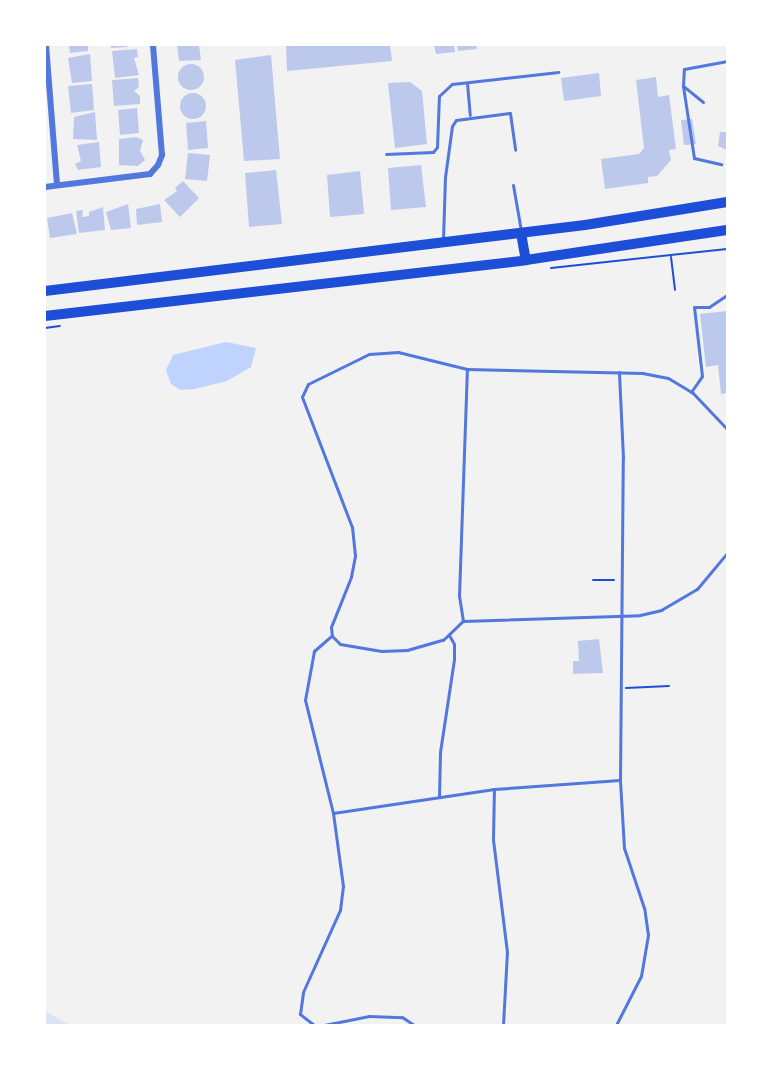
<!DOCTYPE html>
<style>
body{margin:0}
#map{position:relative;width:772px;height:1070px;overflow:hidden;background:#f2f2f2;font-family:"Titillium Web",sans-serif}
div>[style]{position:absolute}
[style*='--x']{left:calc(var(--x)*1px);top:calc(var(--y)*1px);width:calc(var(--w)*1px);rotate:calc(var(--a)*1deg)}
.green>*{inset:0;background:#dbe4f7}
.water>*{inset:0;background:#bfd3fe}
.building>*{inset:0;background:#bdc9ec}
.round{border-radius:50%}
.path>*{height:2px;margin:-1px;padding:0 1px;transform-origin:1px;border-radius:1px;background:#1d4ed8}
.service>*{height:3px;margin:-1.5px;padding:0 1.5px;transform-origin:1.5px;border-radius:1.5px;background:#5277de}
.minor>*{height:6px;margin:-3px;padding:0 3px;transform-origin:3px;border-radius:3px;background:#5277de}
.primary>*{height:10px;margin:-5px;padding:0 5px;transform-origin:5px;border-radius:5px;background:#1d4ed8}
span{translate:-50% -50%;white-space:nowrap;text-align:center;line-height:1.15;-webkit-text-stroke:6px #fff;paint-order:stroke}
.frame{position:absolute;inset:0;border:46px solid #fff;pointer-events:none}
</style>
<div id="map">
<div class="green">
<i style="clip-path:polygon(45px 1011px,70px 1025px,45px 1025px)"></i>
</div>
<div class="water">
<i style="clip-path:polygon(226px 342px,256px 348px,251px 367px,227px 381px,194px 389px,180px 390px,171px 384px,166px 370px,173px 355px)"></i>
</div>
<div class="building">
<i style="clip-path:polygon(69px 45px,88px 45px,88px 51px,70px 53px)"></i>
<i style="clip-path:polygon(111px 45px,128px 45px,128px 47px,111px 48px)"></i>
<i style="clip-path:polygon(177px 45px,199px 45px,201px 60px,179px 61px)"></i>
<i style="clip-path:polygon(286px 45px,390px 45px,392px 61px,287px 71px)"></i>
<i style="clip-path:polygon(434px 45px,454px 45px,455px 52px,436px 54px)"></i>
<i style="clip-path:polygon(457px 45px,476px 45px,477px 49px,458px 51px)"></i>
<i style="clip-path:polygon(137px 49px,138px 57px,134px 58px,139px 75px,115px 78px,112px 51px)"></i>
<i style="clip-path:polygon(90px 54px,92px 81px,72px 83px,68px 58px)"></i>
<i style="clip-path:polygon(271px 55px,280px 159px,244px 161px,235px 60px)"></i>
<i class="round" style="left:178px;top:64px;width:26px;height:26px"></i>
<i style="clip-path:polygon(599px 73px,601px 96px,564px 101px,561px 78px)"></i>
<i style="clip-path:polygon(656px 77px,658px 97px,669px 95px,676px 149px,669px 150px,671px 160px,657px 176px,648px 177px,648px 183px,605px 189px,601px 159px,639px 154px,644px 148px,636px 80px)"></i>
<i style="clip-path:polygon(138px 78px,139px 87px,134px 91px,140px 96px,140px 104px,114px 106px,112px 80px)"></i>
<i style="clip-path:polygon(410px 82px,422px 91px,427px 144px,395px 148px,388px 83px)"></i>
<i style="clip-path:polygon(92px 84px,94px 110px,71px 113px,68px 86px)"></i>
<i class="round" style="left:180px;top:93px;width:26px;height:26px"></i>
<i style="clip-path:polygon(137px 108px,139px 133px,120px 135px,118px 110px)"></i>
<i style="clip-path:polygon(95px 112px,97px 140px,73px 139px,74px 117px)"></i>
<i style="clip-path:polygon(692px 119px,696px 144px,684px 145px,681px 120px)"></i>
<i style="clip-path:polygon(206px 121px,208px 148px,188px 150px,186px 123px)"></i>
<i style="clip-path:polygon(720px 132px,727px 132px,727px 150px,718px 146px)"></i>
<i style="clip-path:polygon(136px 137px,143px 140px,140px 151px,145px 160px,138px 166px,119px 165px,119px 139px)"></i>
<i style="clip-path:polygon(99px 142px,101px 167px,78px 170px,75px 164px,81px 161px,77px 145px)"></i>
<i style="clip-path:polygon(188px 153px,210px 155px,207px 181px,185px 179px)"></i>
<i style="clip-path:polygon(421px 165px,426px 207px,391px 210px,388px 168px)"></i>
<i style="clip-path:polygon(276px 170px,282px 224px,249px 227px,245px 173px)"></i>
<i style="clip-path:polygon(360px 171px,364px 214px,330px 217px,327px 175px)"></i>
<i style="clip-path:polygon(183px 181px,199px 198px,180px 217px,164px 200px,177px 191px,175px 188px)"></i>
<i style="clip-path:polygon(128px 204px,131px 228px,111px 230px,106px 212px)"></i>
<i style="clip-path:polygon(160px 204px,162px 222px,137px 225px,136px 209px)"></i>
<i style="clip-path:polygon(103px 207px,105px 230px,79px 233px,76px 211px,83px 210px,82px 217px,89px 216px,89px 212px)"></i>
<i style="clip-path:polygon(72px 213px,77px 234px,50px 238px,47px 218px)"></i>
<i style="clip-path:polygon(727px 311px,727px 393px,721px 394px,718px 365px,706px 367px,700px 314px)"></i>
<i style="clip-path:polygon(599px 639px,603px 673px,573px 674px,573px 661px,579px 661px,578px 641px)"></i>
</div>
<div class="path">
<i style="--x:671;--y:257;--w:33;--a:83"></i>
<i style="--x:551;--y:268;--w:177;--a:-6.2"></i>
<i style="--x:45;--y:328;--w:15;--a:-8"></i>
<i style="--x:593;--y:580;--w:21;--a:0"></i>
<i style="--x:626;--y:688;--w:43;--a:-2.7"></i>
</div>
<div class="service">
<i style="--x:467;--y:83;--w:32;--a:85"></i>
<i style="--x:683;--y:86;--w:73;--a:81.3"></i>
<i style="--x:694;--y:158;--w:28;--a:13"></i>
<i style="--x:703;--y:102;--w:26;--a:-141"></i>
<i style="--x:683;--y:86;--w:17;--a:-87"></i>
<i style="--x:684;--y:69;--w:44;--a:-10.5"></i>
<i style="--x:386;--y:154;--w:47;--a:-2.4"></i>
<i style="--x:433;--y:152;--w:6;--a:-51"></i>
<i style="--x:437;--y:147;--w:51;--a:-87.8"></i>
<i style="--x:439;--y:96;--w:18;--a:-43"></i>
<i style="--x:452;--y:84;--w:107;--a:-6.5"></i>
<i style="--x:513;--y:185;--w:47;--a:80.1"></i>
<i style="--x:443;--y:240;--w:63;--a:-88.2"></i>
<i style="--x:445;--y:177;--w:51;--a:-82.2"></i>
<i style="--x:452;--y:126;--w:7;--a:-56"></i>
<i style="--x:456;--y:120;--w:54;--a:-7.4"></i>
<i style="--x:510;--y:113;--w:37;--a:82"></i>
<i style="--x:691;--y:392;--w:19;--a:-55"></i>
<i style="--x:702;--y:376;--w:69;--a:-96.6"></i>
<i style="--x:694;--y:307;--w:15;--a:0"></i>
<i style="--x:709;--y:307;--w:22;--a:-34"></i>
<i style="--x:727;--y:429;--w:50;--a:-133.4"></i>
<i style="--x:693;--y:393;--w:29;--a:-149"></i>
<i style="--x:668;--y:378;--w:25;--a:-169"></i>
<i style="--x:643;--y:373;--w:176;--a:-178.7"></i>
<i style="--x:467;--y:369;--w:71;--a:-166.2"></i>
<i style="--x:398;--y:352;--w:29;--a:176"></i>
<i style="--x:369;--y:354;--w:68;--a:153.8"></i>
<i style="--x:308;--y:384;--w:14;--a:115"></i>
<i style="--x:302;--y:397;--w:139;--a:69"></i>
<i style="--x:352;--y:527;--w:29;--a:84"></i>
<i style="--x:355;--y:556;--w:21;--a:101"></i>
<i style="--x:351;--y:577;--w:54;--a:111.8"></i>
<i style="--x:331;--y:627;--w:9;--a:84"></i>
<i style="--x:332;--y:636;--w:11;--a:45"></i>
<i style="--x:340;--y:644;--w:42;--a:9.7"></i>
<i style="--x:381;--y:651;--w:26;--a:-2"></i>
<i style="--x:407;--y:650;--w:37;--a:-16"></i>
<i style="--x:443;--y:640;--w:28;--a:-44"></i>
<i style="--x:463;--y:621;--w:177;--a:-1.9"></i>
<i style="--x:640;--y:615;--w:22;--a:-13"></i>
<i style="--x:661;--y:610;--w:42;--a:-30.3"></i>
<i style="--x:697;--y:589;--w:47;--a:-50.2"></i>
<i style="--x:463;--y:621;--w:25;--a:-99"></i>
<i style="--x:459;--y:596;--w:227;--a:-88"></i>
<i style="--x:439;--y:797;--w:45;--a:-88.7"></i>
<i style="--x:440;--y:752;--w:94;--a:-81.4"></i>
<i style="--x:454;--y:659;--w:15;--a:-90"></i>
<i style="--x:454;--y:644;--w:10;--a:-119"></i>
<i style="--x:333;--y:813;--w:163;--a:-8.5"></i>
<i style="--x:314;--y:1025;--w:18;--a:-142"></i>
<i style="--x:300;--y:1014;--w:22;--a:-82"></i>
<i style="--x:303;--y:992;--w:90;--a:-65.7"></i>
<i style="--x:340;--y:910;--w:24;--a:-83"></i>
<i style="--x:343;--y:886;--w:74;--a:-97.8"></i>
<i style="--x:333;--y:813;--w:116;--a:-103.9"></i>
<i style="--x:305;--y:700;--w:50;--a:-79.6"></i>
<i style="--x:314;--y:651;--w:23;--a:-41"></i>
<i style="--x:324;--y:1025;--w:46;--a:-11.3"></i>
<i style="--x:369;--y:1016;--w:33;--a:2"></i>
<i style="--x:402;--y:1017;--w:14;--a:34"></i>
<i style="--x:503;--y:1025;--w:73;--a:-86.9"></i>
<i style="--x:507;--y:952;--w:114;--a:-97.1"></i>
<i style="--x:493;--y:839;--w:50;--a:-88.9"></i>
<i style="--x:494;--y:789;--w:126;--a:-4.1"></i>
<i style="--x:620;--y:780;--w:322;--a:-89.5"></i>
<i style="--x:623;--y:458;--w:86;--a:-92.7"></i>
<i style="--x:616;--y:1025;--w:55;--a:-63"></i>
<i style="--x:641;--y:976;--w:42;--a:-80.3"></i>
<i style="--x:648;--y:935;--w:27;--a:-98"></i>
<i style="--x:644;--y:908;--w:63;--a:-108.4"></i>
<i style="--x:624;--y:848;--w:68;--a:-93.4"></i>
</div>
<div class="minor">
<i style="--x:46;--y:45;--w:140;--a:85.5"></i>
<i style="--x:45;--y:187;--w:106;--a:-7.1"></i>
<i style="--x:150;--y:174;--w:12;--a:-48"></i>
<i style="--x:158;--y:165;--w:11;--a:-68"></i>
<i style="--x:162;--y:155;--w:110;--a:-94.7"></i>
</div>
<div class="primary">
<i style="--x:521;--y:233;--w:27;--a:80"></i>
<i style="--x:45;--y:291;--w:544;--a:-6.97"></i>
<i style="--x:585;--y:225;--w:144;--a:-9.2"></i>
<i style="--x:45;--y:316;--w:484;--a:-6.6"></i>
<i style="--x:526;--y:260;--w:203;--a:-8.5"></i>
</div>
<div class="frame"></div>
</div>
